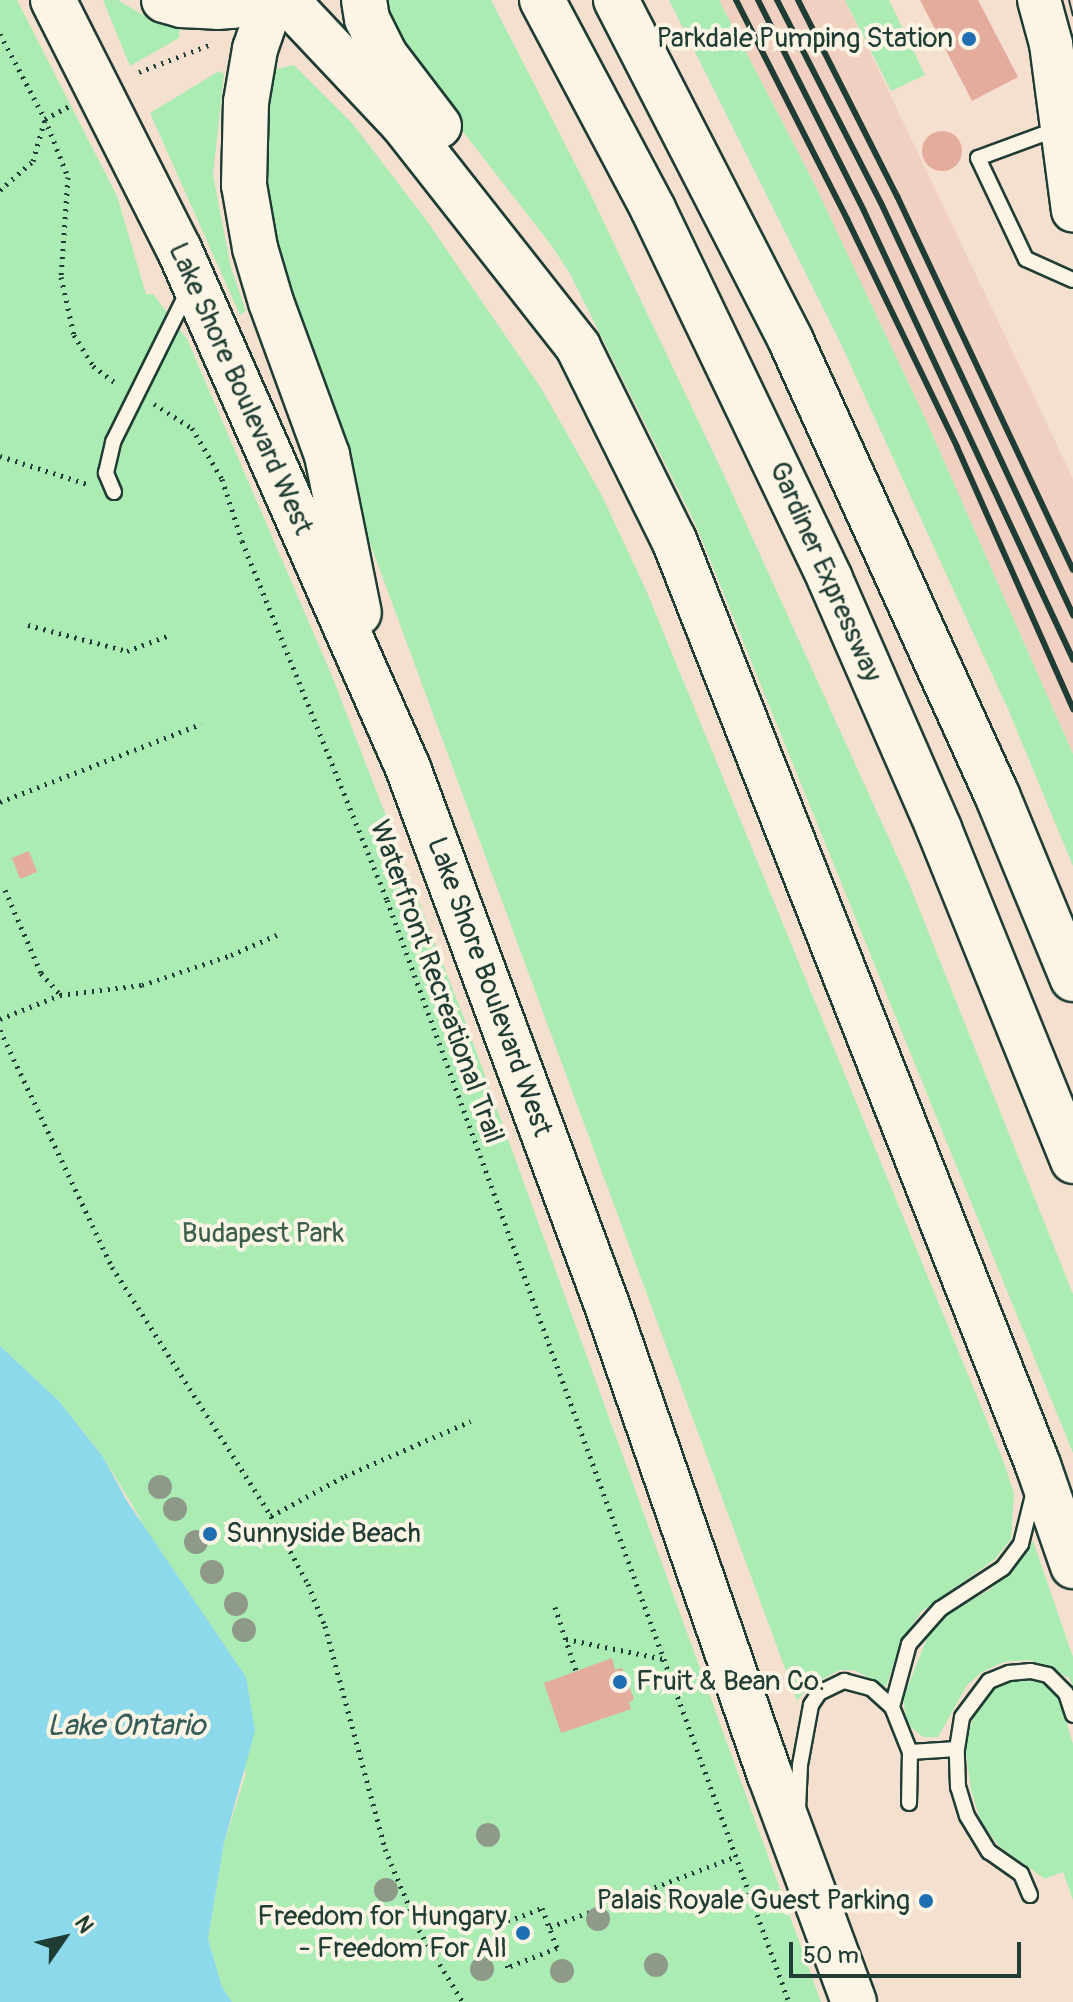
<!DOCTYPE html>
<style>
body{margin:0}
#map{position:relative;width:1073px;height:2002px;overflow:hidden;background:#f5dfcf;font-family:Pangolin,sans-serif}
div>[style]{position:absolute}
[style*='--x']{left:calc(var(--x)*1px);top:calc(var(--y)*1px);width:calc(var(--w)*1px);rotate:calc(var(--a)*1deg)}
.built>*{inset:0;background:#f0d0c0}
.green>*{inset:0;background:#abecb4}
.water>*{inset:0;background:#8bd9ea}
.building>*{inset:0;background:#e4ac9d}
.round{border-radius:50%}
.path>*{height:5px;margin-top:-2.5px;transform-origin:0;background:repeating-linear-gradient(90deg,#1f3d34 0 2px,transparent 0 8px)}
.roads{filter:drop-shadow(2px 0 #1f3d34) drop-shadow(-2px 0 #1f3d34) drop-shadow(0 2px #1f3d34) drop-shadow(0 -2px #1f3d34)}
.service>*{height:14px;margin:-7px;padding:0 7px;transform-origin:7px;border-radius:7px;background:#fcf5e5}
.secondary>*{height:42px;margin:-21px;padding:0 21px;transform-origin:21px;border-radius:21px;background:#fcf5e5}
.trunk>*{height:44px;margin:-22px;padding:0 22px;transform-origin:22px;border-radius:22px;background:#fcf5e5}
.motorway>*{height:44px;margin:-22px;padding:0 22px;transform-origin:22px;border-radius:22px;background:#fcf5e5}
.tram>*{height:2px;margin:-1px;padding:0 1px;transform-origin:1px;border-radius:1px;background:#1f3d34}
.rail>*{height:6px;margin:-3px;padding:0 3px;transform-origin:3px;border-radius:3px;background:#1f3d34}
.trees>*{width:24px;height:24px;margin:-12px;border-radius:50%;background:#8f9988}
.dots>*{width:22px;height:22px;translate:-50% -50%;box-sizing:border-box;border:4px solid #fcf5e5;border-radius:50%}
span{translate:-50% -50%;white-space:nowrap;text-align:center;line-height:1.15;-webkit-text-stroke:8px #fcf5e5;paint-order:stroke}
.poi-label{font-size:28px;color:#1f3d34}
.right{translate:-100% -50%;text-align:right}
.left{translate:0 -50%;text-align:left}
.street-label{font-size:28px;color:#1f3d34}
.park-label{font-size:28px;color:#3b604e}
.water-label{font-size:30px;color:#355c58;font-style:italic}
.north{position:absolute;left:24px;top:1898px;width:80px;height:80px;-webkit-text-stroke:6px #fcf5e5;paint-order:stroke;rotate:56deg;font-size:22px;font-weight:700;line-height:32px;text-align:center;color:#1f3d34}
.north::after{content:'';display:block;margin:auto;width:28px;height:36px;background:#1f3d34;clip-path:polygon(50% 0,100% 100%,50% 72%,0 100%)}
.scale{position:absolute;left:789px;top:1942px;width:232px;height:36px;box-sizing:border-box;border:4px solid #1f3d34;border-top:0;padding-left:10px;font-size:24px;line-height:28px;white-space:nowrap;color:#1f3d34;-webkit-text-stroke:6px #fcf5e5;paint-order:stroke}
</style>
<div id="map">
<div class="built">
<i style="clip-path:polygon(719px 0,845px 0,1051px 432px,1073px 479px,1073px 754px,926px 420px,813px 181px)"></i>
</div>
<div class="green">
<i style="clip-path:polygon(0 0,17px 0,117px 196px,146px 294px,153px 294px,187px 339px,332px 676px,467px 1026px,821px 2002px,232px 2002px,222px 1987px,208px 1939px,224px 1843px,246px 1773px,140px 1518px,103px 1457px,59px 1401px,0 1346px)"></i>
<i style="clip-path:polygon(103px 0,118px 0,141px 14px,180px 26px,179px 38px,130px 66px)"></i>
<i style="clip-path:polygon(388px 0,491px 0,588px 189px,723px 473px,906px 876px,1073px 1294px,1073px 1453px,695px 523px,569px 272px,552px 246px,390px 38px,383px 12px,389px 9px)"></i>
<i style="clip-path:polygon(669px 0,719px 0,813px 181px,926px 420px,1073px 754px,1073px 866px,1008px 709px,840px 342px)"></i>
<i style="clip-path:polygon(845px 0,889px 0,925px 75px,891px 91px)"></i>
<i style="clip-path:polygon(294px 65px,352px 123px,427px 221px,541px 388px,601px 494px,646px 590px,1003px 1460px,1014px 1493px,1011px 1539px,994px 1560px,922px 1611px,902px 1639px,886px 1687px,854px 1670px,840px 1670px,808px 1687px,797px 1701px,263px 253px,262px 72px)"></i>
<i style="clip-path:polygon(219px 71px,224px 74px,213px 175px,231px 268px,246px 311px,240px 315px,150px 113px)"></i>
<i style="clip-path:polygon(1033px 1541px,1073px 1657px,1073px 1686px,1069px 1678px,1046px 1665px,1028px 1660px,1004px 1662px,982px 1672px,967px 1685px,938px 1737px,923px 1737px,907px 1724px,903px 1698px,928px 1636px,952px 1610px,988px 1591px,1014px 1568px)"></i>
<i style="clip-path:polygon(1012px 1679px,1044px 1682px,1052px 1688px,1059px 1697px,1073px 1744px,1073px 1900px,1063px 1872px,1045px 1879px,999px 1846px,981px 1822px,971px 1790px,965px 1745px,975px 1712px,984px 1696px)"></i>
</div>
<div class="water">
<i style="clip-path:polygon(0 1346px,59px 1401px,103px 1457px,127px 1501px,246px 1677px,255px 1731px,224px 1843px,208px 1939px,222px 1987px,232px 2002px,0 2002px)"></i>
</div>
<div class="building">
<i style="clip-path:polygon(920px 0,978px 0,1018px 77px,972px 101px)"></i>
<i class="round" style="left:922px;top:131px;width:40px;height:40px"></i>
<i style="clip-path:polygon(29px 851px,37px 872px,20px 879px,12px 858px)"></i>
<i style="clip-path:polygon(612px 1658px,615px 1670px,622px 1668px,634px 1699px,629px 1702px,631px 1709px,561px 1733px,544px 1683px)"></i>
</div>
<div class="path">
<i style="--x:0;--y:34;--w:96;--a:62.1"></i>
<i style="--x:45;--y:119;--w:62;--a:68.4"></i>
<i style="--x:68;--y:177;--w:100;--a:94"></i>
<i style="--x:61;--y:277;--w:59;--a:77.4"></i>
<i style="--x:74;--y:335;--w:36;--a:58"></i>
<i style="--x:93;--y:366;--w:30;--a:37"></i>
<i style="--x:139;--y:72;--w:75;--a:-21.1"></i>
<i style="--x:0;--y:190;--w:44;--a:-41.3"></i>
<i style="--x:33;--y:161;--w:44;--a:-74.1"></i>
<i style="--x:45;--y:119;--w:27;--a:-28"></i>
<i style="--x:154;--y:404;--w:45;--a:32.3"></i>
<i style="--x:192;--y:428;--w:59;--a:59.5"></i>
<i style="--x:222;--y:479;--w:65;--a:72.1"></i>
<i style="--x:242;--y:541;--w:387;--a:68"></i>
<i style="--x:387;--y:900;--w:1173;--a:69.96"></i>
<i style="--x:0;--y:456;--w:91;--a:17.8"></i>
<i style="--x:28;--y:625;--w:102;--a:14.7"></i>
<i style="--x:127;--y:651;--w:43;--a:-20.6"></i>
<i style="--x:0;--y:802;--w:216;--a:-21.2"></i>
<i style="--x:5;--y:890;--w:90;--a:66.6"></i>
<i style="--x:41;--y:973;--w:28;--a:48"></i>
<i style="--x:0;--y:1019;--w:65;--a:-21.8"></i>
<i style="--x:60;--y:995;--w:83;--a:-7"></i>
<i style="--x:142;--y:985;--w:94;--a:-18.6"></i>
<i style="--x:231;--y:955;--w:55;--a:-23.7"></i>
<i style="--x:0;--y:1030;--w:262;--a:64.7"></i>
<i style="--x:112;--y:1267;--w:295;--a:57.4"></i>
<i style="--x:271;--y:1516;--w:77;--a:61.4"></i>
<i style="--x:308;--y:1584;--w:45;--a:68"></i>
<i style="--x:325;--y:1626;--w:231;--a:74.9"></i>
<i style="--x:385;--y:1849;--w:88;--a:67.2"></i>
<i style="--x:419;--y:1930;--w:84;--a:58.6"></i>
<i style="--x:271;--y:1516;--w:84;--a:-28.4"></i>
<i style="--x:345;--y:1476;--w:137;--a:-23.6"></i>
<i style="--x:555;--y:1607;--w:67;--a:71.8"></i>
<i style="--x:566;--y:1639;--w:100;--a:11.5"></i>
<i style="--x:542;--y:1908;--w:43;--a:69.4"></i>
<i style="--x:557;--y:1948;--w:53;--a:158.8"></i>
<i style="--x:508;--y:1967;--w:43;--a:-110.6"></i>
<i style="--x:493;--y:1927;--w:53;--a:-21.2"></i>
<i style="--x:550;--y:1927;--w:200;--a:-20.8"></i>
</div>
<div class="roads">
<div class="service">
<i style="--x:1057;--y:129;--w:84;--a:159.8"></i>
<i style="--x:978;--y:158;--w:112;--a:64.6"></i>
<i style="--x:1026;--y:259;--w:51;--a:24.1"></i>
<i style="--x:114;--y:492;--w:21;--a:-113"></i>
<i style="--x:106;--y:473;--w:32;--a:-77"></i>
<i style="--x:113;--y:442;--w:171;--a:-63.6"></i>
<i style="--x:892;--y:1707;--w:65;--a:-74.9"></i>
<i style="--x:909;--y:1644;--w:47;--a:-48.5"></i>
<i style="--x:940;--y:1609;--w:75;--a:-33.1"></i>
<i style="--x:1003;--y:1568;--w:30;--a:-53"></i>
<i style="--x:1021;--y:1544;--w:50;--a:-76.2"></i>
<i style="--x:910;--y:1752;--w:47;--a:-3.7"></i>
<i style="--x:798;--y:1809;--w:44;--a:-87.4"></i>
<i style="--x:800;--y:1765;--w:61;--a:-79.6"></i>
<i style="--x:811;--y:1705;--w:14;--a:-56"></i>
<i style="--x:819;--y:1693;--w:28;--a:-26"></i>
<i style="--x:844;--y:1681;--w:28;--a:15"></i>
<i style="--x:871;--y:1688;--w:28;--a:42"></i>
<i style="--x:892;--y:1707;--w:48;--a:68.2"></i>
<i style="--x:910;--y:1752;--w:51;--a:91.1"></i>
<i style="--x:1030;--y:1895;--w:23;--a:-113"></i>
<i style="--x:1021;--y:1874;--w:39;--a:-145"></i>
<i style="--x:989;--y:1852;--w:42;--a:-121.4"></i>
<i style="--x:967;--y:1816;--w:30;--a:-107"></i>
<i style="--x:958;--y:1787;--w:38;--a:-92"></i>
<i style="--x:957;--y:1749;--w:32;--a:-81"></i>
<i style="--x:962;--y:1717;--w:45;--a:-53.1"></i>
<i style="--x:989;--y:1681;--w:22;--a:-22"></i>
<i style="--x:1009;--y:1673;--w:22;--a:-5"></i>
<i style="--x:1031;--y:1671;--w:17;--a:13"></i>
<i style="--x:1048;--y:1675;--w:25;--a:45"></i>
<i style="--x:1066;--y:1693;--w:23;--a:72"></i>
</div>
<div class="secondary">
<i style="--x:1039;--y:0;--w:46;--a:74.7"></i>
<i style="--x:1051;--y:44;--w:168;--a:82.5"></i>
</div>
<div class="trunk">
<i style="--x:53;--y:0;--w:279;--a:63.2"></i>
<i style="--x:179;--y:249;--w:567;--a:66.19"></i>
<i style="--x:408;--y:768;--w:573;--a:69.67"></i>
<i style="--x:607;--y:1305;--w:497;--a:70.9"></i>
<i style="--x:770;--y:1775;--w:242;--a:69.7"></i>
<i style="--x:164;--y:0;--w:18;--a:16"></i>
<i style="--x:181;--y:5;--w:36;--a:3"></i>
<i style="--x:217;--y:7;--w:16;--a:-4"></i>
<i style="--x:233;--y:6;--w:17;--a:-21"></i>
<i style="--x:272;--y:0;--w:52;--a:109.1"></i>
<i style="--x:255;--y:49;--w:54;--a:99.6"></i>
<i style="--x:246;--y:102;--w:83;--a:91.4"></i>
<i style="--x:244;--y:185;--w:64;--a:80.1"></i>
<i style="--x:255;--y:248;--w:56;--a:73.5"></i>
<i style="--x:271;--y:302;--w:163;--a:69.9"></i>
<i style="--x:327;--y:455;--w:161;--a:78.6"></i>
<i style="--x:286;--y:0;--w:169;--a:46.7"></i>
<i style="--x:402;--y:123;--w:285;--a:51.8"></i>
<i style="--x:578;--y:347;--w:216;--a:63.6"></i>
<i style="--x:674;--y:540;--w:994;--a:68.52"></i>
<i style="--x:1038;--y:1465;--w:107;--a:70.9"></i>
<i style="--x:364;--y:0;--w:19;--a:81"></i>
<i style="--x:367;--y:19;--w:40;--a:63.4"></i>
<i style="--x:385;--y:55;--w:89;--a:52.7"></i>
</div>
<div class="motorway">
<i style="--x:542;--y:0;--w:237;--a:62"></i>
<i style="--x:653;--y:209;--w:410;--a:64.4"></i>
<i style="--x:830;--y:579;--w:273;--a:66.4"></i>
<i style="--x:939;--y:829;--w:358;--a:68"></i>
<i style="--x:616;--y:0;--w:383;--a:62.8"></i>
<i style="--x:791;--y:341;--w:499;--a:65.6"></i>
<i style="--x:997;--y:795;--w:199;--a:67.6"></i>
</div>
</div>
<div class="tram">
<i style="--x:1069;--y:0;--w:16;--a:76"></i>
</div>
<div class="rail">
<i style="--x:736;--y:0;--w:246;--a:63.1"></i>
<i style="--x:847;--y:219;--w:253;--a:64.2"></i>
<i style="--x:957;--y:447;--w:287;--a:66.1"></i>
<i style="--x:758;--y:0;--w:236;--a:63.3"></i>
<i style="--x:864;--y:211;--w:495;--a:65"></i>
<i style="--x:777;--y:0;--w:228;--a:62.9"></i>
<i style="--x:881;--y:203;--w:455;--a:65"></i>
<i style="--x:798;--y:0;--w:220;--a:63.2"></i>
<i style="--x:897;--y:196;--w:413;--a:64.8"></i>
</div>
<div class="trees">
<i style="left:160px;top:1487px"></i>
<i style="left:175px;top:1509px"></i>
<i style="left:196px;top:1542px"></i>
<i style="left:212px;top:1572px"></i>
<i style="left:236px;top:1604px"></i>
<i style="left:244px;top:1630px"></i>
<i style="left:488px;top:1835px"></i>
<i style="left:386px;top:1890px"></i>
<i style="left:598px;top:1919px"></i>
<i style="left:656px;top:1965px"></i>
<i style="left:482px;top:1969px"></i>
<i style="left:562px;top:1971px"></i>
</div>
<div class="dots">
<i style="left:969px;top:39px;background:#1f6fb2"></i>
<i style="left:210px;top:1534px;background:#1f6fb2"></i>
<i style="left:620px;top:1682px;background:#1f6fb2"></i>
<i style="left:926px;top:1901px;background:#1f6fb2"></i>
<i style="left:523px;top:1933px;background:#1f6fb2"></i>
</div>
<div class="poi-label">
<span class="right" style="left:953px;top:39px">Parkdale Pumping Station</span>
<span class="left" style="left:226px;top:1534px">Sunnyside Beach</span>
<span class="left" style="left:636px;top:1682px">Fruit &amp; Bean Co.</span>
<span class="right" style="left:910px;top:1901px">Palais Royale Guest Parking</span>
<span class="right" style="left:507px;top:1933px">Freedom for Hungary<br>- Freedom For All</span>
</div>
<div class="street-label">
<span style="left:240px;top:389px;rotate:66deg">Lake Shore Boulevard West</span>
<span style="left:825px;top:572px;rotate:66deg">Gardiner Expressway</span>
<span style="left:436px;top:982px;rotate:70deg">Waterfront Recreational Trail</span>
<span style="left:489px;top:987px;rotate:70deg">Lake Shore Boulevard West</span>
</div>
<div class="park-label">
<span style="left:263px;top:1234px">Budapest Park</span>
</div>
<div class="water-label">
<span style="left:126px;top:1726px">Lake Ontario</span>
</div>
<div class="north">N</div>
<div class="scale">50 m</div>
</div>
